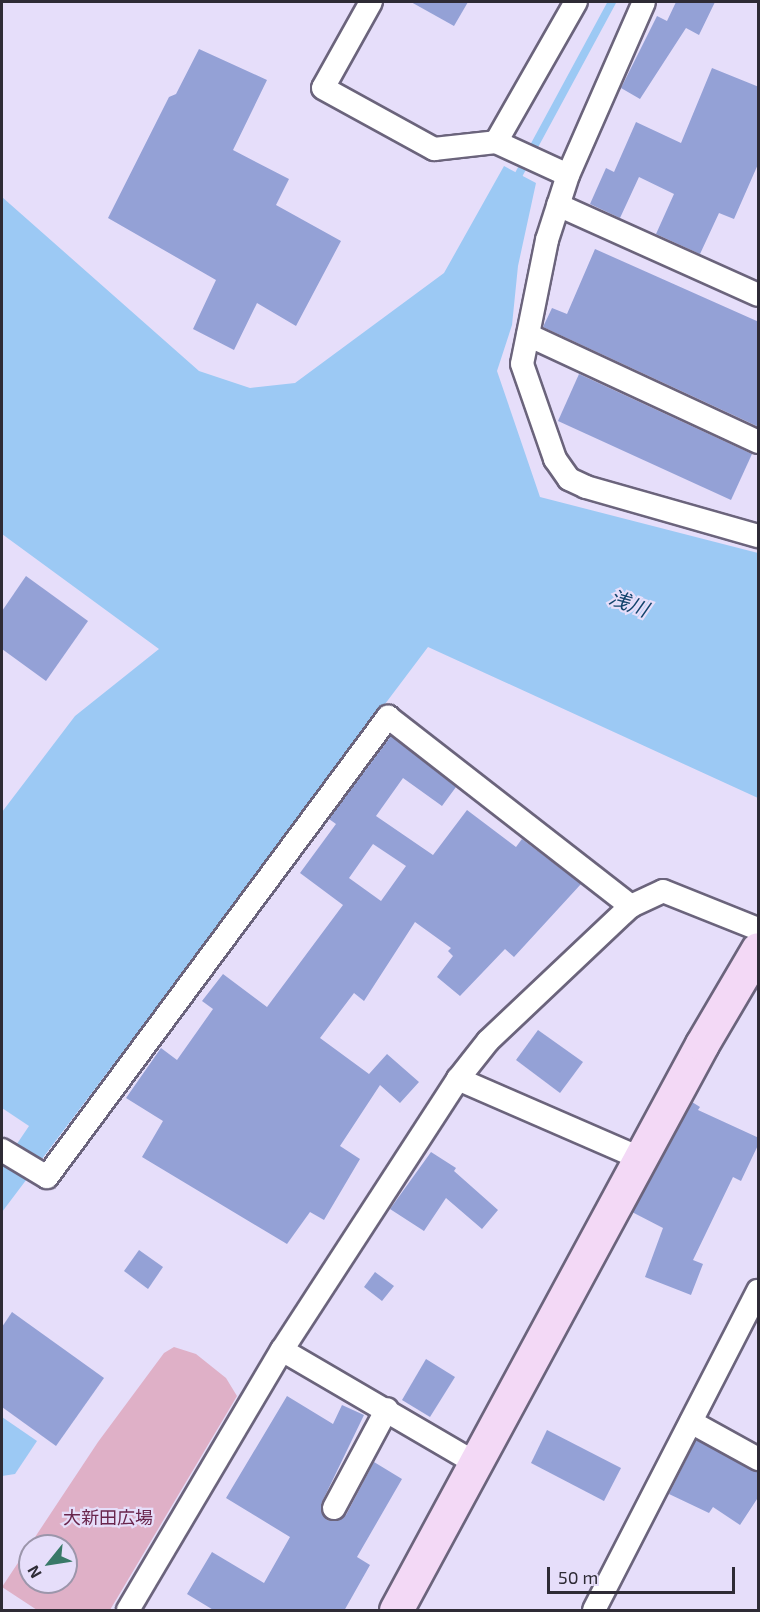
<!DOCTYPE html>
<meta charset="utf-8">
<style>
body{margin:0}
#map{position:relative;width:760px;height:1612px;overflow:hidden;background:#e6defa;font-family:"Exo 2","Noto Sans JP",sans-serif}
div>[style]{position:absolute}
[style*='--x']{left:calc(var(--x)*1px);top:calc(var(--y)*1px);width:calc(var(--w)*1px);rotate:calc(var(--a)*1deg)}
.green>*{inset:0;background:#dfb0c7}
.water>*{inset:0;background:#9cc9f4}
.stream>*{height:8px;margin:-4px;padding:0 4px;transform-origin:4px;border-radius:4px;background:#9cc9f4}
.building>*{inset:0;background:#94a1d6}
.roads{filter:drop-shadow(2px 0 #6b647c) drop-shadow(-2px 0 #6b647c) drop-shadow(0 2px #6b647c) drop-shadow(0 -2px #6b647c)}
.street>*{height:22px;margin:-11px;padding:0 11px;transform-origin:11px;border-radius:11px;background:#fff}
.secondary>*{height:33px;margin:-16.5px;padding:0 16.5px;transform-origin:16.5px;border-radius:16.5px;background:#f3d9f6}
span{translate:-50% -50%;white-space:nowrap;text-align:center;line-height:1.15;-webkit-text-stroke:4.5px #e6defa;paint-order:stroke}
.park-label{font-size:18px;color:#69254c}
.water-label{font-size:20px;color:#13446d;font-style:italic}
.frame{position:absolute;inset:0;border:3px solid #2e2b35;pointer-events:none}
.north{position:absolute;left:18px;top:1534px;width:60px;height:60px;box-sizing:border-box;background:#e6defa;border:2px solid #9c96ab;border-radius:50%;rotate:240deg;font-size:16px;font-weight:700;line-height:24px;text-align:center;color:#2e2b35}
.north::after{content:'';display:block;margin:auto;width:21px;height:27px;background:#397968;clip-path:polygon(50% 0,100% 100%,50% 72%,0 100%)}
.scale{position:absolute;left:547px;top:1567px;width:188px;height:27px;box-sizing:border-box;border:3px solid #2e2b35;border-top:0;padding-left:8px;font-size:18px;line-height:21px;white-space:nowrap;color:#2e2b35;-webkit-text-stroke:4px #e6defa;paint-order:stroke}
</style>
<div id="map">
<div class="green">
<i style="clip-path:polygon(evenodd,174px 1347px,196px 1354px,226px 1378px,237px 1396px,110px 1610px,37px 1610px,2px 1587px,98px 1442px,164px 1353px,174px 1347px,30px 1546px,66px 1546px,66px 1582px,30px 1582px,30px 1546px)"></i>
</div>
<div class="water">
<i style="clip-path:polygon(504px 166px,536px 183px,518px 266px,512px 325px,497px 371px,540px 497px,758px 553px,758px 798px,428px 647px,2px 1212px,2px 1166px,29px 1126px,2px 1108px,2px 812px,75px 716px,159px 649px,2px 534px,2px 197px,199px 371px,250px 388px,295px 383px,444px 273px)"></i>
<i style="clip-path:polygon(2px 1417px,37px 1441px,15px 1474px,2px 1476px)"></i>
</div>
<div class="stream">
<i style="--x:519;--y:174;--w:196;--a:-61.6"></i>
</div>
<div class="building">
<i style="clip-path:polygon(411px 2px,468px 2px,454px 26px)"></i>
<i style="clip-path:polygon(676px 2px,715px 2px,699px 35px,686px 28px,640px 99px,621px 88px,657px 16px,667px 21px)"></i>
<i style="clip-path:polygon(199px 49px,267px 80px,233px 150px,289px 179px,276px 205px,341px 241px,296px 326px,257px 303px,234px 350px,193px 329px,216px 280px,108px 218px,169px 97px,176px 94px)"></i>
<i style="clip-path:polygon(712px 68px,759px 87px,759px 162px,734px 219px,719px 213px,700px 254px,656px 234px,674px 194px,639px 177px,620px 218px,590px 204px,606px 168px,614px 172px,636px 122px,681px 143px)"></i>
<i style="clip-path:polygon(595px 249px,759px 322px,759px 427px,543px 327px,552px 308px,567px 314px)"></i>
<i style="clip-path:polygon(579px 374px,752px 454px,731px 500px,558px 421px)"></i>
<i style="clip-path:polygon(26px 576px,88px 621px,46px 681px,2px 649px,2px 611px)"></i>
<i style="clip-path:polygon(evenodd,391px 736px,456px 787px,442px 806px,403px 778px,376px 816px,433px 855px,467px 810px,516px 847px,522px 839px,581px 884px,514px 957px,505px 949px,460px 996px,437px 977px,453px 956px,448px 951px,451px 948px,415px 922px,364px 1001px,354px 993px,320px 1038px,369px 1074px,387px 1054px,419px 1082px,400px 1103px,380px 1085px,340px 1146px,360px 1159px,324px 1220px,310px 1212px,287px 1244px,142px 1157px,163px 1121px,126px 1098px,161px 1048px,177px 1060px,213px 1009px,202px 1001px,223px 974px,267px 1007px,343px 905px,300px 873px,336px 824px,329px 819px,391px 736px,373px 844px,406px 866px,381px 901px,349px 878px,373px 844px)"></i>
<i style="clip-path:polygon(538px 1030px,583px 1062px,560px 1093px,516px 1060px)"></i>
<i style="clip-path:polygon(692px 1102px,700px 1107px,698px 1110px,759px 1138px,759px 1143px,741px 1181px,733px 1177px,693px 1260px,703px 1264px,691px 1295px,645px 1277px,663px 1228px,632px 1212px)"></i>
<i style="clip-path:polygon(431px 1152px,456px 1168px,454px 1171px,498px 1210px,482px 1229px,446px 1198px,424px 1231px,390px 1209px)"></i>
<i style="clip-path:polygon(139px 1250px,163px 1267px,148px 1289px,124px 1271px)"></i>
<i style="clip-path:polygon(375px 1272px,394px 1286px,382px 1301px,364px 1287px)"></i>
<i style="clip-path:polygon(12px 1312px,104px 1378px,56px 1446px,2px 1407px,2px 1327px)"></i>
<i style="clip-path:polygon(426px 1359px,455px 1377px,430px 1417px,402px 1400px)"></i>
<i style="clip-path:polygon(287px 1396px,333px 1424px,342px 1405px,364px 1415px,322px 1502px,321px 1509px,327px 1520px,335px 1521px,346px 1515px,374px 1462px,402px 1479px,357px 1557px,370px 1565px,344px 1611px,215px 1611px,187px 1594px,212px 1552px,264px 1583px,290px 1537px,226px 1498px)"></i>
<i style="clip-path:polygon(547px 1430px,621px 1468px,604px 1501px,531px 1463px)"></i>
<i style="clip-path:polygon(696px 1440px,759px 1472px,759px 1496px,740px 1525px,713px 1507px,709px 1513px,669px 1494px)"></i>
</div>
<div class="roads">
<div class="street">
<i style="--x:371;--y:2;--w:98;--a:119.2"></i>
<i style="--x:323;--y:88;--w:127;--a:28.8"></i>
<i style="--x:434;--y:149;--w:62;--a:-6.4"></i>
<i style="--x:496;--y:142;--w:79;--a:24.6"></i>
<i style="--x:644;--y:2;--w:189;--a:113.7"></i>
<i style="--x:568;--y:175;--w:68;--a:107.9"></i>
<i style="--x:547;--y:240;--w:126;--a:101.4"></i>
<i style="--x:522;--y:364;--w:101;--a:70.8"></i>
<i style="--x:555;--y:459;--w:24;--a:55"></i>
<i style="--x:569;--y:479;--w:19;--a:25"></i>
<i style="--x:586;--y:487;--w:179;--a:15.9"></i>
<i style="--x:496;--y:142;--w:161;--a:-60.3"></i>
<i style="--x:558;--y:205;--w:219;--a:24.2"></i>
<i style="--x:528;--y:335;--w:254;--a:24.9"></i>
<i style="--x:458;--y:1079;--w:198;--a:23.5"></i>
<i style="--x:2;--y:1150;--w:52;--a:31"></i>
<i style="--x:47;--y:1177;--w:573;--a:-53.45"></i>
<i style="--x:388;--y:717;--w:308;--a:37.9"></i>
<i style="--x:282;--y:1350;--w:222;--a:30.3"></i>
<i style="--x:691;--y:1422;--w:77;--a:28.9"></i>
<i style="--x:334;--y:1508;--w:112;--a:-61.8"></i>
<i style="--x:128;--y:1610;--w:302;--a:-59.4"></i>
<i style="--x:282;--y:1350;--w:323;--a:-57"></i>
<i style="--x:458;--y:1079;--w:48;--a:-51.7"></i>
<i style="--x:488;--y:1041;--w:197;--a:-43.4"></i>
<i style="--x:631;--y:906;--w:35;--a:-25"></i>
<i style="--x:663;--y:891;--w:102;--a:21.8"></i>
<i style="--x:594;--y:1610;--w:359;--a:-62.8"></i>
</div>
<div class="secondary">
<i style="--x:396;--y:1610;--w:643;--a:-61.6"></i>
<i style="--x:702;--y:1044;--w:110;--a:-59.5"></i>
</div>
</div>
<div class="park-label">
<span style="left:108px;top:1517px">大新田広場</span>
</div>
<div class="water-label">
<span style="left:629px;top:603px;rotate:21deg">浅川</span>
</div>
<div class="frame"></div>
<div class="north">N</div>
<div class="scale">50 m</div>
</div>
